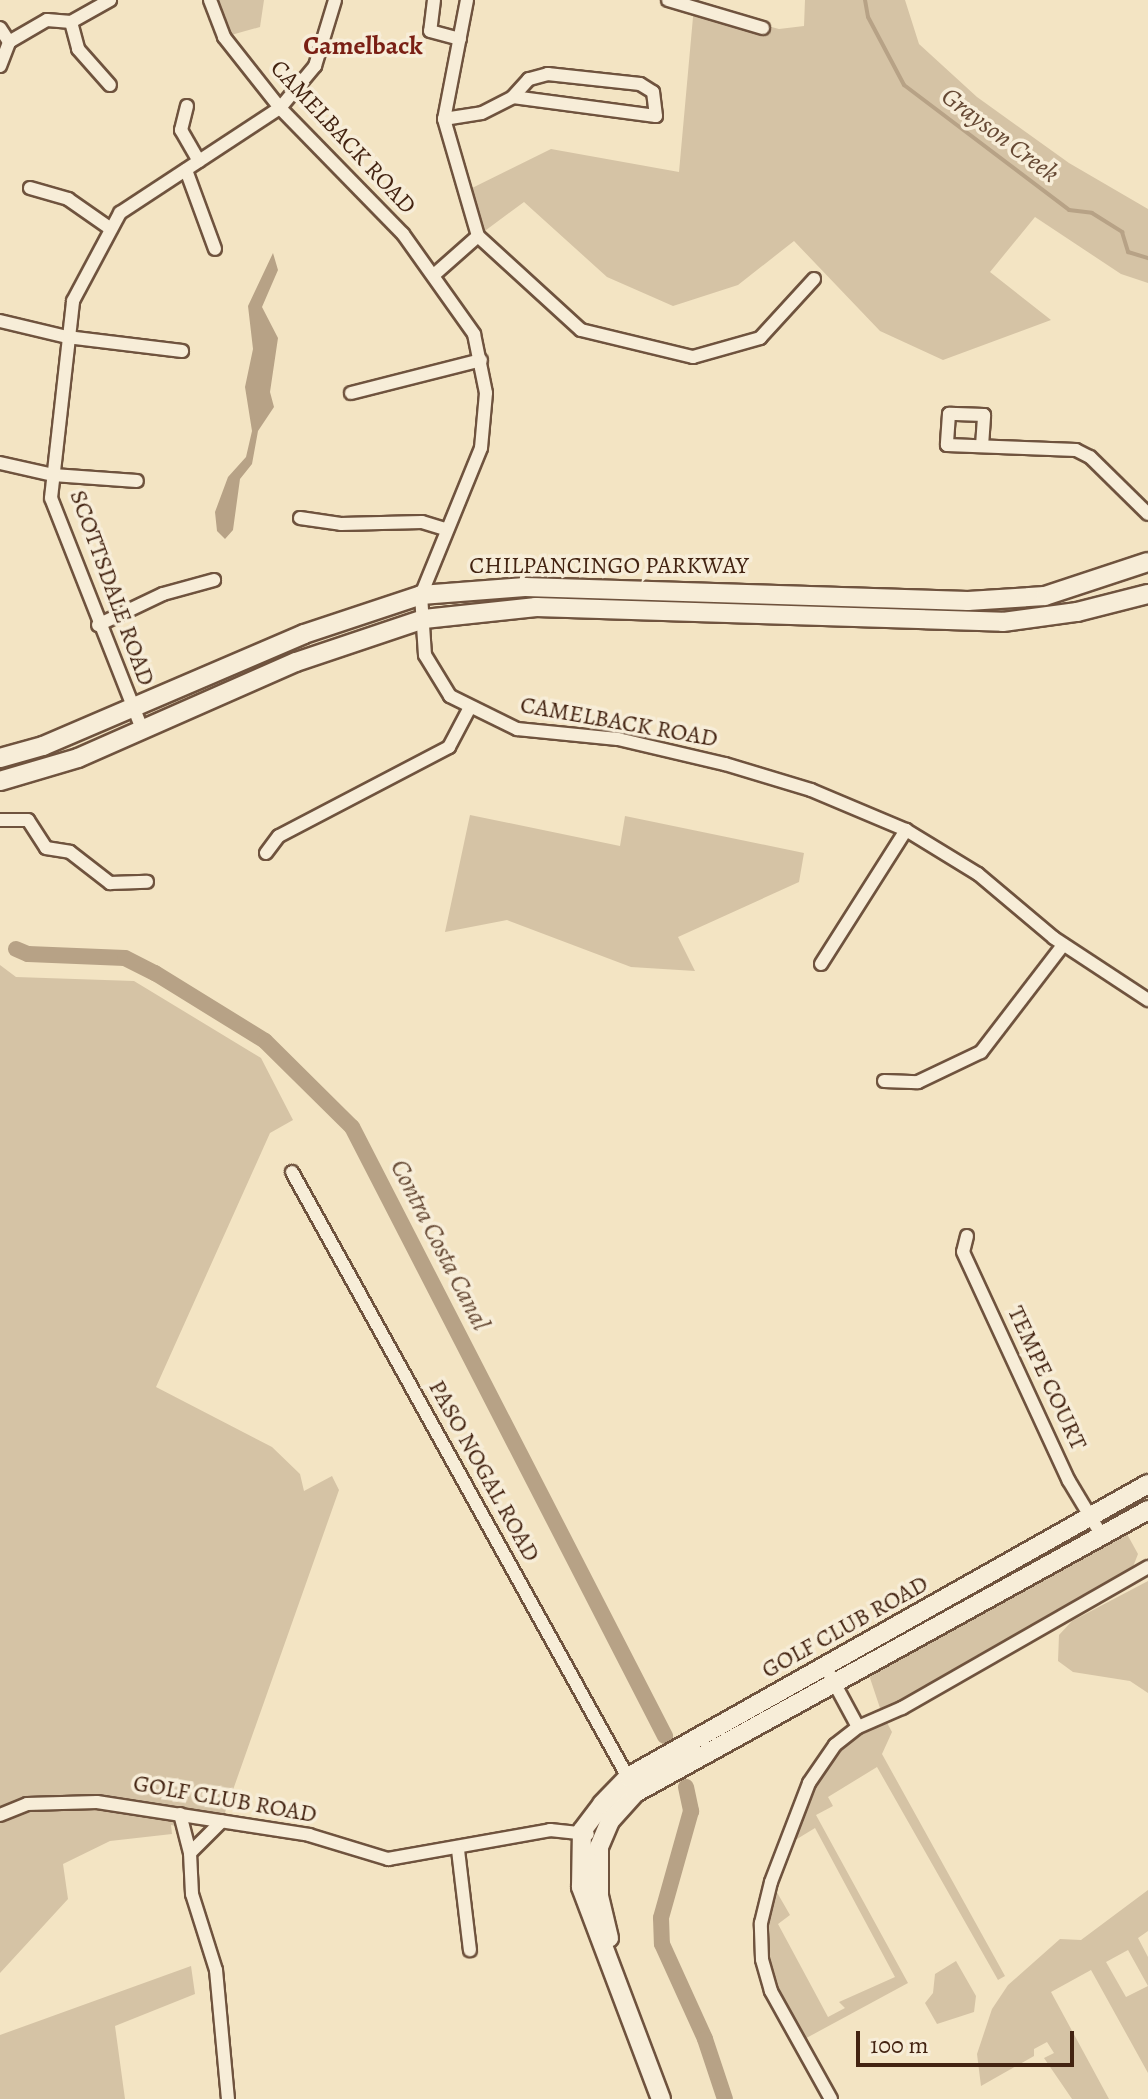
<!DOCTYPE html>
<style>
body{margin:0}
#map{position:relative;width:1148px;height:2099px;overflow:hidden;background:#f3e4c3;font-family:Alegreya,serif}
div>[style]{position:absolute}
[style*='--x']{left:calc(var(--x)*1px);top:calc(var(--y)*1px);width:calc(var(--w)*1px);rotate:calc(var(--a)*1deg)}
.green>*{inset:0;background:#d5c3a5}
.water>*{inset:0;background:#b7a286}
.stream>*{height:4px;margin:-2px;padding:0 2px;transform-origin:2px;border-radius:2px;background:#b7a286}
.canal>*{height:16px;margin:-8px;padding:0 8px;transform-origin:8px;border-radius:8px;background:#b7a286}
.roads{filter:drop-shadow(2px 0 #6f533e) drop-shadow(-2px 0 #6f533e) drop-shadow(0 2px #6f533e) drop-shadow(0 -2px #6f533e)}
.street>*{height:12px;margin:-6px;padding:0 6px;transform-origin:6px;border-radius:6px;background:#f7edd8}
.secondary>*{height:18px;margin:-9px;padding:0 9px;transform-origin:9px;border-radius:9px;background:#f7edd8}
span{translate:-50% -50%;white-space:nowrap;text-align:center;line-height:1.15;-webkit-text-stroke:7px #f7edd8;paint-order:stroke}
.street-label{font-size:24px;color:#432311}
.neighbourhood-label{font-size:26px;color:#7a1f14;font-weight:700}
.water-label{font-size:26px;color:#664934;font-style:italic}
.scale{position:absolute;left:856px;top:2031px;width:218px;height:36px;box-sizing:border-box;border:4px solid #432311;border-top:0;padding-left:10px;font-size:24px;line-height:28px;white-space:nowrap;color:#432311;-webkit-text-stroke:6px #f7edd8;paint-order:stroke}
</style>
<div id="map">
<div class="green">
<i style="clip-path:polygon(210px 0,264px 0,260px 27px,224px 37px)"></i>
<i style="clip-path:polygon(805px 0,905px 0,919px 44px,977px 97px,1069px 163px,1148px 209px,1148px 283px,1121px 274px,1035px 217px,990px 272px,1051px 320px,943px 360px,880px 331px,794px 241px,738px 285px,673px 306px,607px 277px,524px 202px,478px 236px,464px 192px,551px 149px,679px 172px,694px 6px,779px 29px,804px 26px)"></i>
<i style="clip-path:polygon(470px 815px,620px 846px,625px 816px,804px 853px,799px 882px,678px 937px,695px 971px,631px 967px,507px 920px,445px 932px)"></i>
<i style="clip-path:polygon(0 965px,16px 977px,134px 981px,261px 1058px,293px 1120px,270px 1133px,156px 1387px,272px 1447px,300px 1474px,304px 1491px,332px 1476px,339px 1490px,222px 1821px,181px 1815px,181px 1827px,171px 1825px,172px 1834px,110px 1841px,63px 1864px,68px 1899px,0 1973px)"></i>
<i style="clip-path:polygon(1122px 1525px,1138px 1554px,1129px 1577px,884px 1717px,892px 1732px,882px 1754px,1005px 1976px,998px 1980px,877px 1767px,828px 1797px,833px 1806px,816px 1815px,908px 1983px,799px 2042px,762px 1959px,771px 1882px,790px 1915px,778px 1924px,828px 2017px,845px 2008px,839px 2002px,895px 1977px,815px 1828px,797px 1839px,788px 1832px,835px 1745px,883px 1717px,867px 1669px)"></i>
<i style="clip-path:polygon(1148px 1581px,1148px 1693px,1130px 1681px,1073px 1672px,1058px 1661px,1059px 1635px,1072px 1621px)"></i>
<i style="clip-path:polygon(evenodd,1148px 1890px,1148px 1931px,1138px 1938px,1148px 1957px,1148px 2073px,1091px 1970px,1051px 1992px,1109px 2099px,1072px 2099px,1044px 2058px,1054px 2053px,1047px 2042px,1034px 2049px,1034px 2056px,981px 2086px,977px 2054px,992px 2009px,1008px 1985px,1060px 1939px,1081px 1940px,1148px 1890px,1128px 1950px,1148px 1986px,1126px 1997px,1106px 1962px,1128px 1950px)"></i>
<i style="clip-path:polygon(956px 1961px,976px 1996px,974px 2012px,937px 2024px,925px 2003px,933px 1993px,935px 1974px)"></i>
<i style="clip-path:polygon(191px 1966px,195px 1994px,115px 2026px,125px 2099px,0 2099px,0 2035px)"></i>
</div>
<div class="water">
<i style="clip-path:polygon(273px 253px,278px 270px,262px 307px,278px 338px,270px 392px,274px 407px,258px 431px,252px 464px,240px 479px,233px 530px,225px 539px,217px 531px,215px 512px,228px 477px,246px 457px,252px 431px,245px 387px,253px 349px,248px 306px)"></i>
</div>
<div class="stream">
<i style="--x:865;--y:0;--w:17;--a:80"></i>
<i style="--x:868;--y:17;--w:77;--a:62.1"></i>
<i style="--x:904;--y:85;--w:207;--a:37.1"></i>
<i style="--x:1069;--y:210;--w:23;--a:7"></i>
<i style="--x:1092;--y:213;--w:36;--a:32"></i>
<i style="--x:1122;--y:232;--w:21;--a:73"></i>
<i style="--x:1128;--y:252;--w:21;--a:17"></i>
</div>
<div class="canal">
<i style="--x:16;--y:949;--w:13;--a:23"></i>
<i style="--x:28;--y:954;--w:97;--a:2.4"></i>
<i style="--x:125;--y:958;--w:34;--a:27"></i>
<i style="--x:155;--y:973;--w:129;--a:31.7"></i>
<i style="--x:265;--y:1041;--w:122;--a:44.7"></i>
<i style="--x:352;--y:1127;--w:685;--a:62.8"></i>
<i style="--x:686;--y:1787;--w:25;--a:78"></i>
<i style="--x:691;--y:1811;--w:111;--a:105.7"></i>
<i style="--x:661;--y:1918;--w:26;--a:88"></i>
<i style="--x:662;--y:1944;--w:104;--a:65.6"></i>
<i style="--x:705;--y:2039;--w:63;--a:71.6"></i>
</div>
<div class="roads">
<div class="street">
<i style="--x:210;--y:0;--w:40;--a:69"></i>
<i style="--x:224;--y:37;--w:90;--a:51.7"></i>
<i style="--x:280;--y:108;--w:176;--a:45.7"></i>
<i style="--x:403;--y:234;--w:123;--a:54.6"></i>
<i style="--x:474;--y:334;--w:60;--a:78.5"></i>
<i style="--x:486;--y:393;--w:55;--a:95.2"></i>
<i style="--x:481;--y:448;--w:159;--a:112.2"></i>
<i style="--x:421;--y:595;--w:60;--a:86.2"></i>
<i style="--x:425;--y:655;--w:48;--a:58.6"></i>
<i style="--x:450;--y:696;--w:75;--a:26.2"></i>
<i style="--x:517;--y:729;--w:101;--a:5.7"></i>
<i style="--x:618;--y:739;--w:110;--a:13.2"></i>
<i style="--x:725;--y:764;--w:90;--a:16.8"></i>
<i style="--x:811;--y:790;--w:103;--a:22.8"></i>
<i style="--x:906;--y:830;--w:84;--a:31.4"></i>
<i style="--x:978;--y:874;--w:99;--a:40.1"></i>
<i style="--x:1054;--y:938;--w:113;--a:33.4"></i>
<i style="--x:434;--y:0;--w:31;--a:97"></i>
<i style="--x:430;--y:31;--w:31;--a:15"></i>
<i style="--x:467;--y:0;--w:121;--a:100.9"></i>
<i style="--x:444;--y:119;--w:122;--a:73.8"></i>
<i style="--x:478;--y:236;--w:139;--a:42.4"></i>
<i style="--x:581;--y:330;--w:115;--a:13.6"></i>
<i style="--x:693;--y:357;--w:70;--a:-15.8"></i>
<i style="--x:760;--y:338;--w:80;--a:-47.5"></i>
<i style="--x:668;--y:0;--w:99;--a:16.4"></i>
<i style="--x:71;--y:22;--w:28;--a:75"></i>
<i style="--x:78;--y:49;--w:48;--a:48.4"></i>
<i style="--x:0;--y:28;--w:17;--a:57"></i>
<i style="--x:9;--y:42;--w:44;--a:-30.1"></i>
<i style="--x:47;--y:20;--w:24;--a:5"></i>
<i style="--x:71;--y:22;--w:45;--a:-29.4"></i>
<i style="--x:0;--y:66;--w:26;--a:-69"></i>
<i style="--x:187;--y:106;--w:25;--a:104"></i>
<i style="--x:181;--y:130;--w:36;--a:60"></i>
<i style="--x:444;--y:119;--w:38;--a:-9"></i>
<i style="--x:482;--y:113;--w:35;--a:-27"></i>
<i style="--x:513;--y:97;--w:144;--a:7.6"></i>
<i style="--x:656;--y:116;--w:24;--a:-97"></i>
<i style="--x:653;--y:92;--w:15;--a:-148"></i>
<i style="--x:640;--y:84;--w:93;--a:-173.8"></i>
<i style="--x:548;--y:74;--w:20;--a:165"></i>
<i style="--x:529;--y:79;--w:24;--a:132"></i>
<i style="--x:186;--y:170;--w:84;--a:69.8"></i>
<i style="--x:30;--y:188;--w:40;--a:16"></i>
<i style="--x:68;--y:199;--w:52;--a:34.9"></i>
<i style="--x:435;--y:274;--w:57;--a:-41.5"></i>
<i style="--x:0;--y:321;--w:69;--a:13.4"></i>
<i style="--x:67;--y:337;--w:116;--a:6.9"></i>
<i style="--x:351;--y:393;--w:134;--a:-14.2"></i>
<i style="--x:982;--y:446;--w:31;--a:-86"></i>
<i style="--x:984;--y:415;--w:35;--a:-178"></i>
<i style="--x:949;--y:414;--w:31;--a:94"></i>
<i style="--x:947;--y:445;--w:129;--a:2.2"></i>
<i style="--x:1076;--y:450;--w:16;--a:27"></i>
<i style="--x:1090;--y:457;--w:81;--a:44.5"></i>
<i style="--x:0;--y:463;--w:54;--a:12.8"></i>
<i style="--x:53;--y:475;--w:84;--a:4.1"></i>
<i style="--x:300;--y:518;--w:41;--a:8.3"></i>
<i style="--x:341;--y:524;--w:81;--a:-1.4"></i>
<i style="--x:422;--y:522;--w:24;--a:17"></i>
<i style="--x:98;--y:625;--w:72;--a:-25.5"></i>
<i style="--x:163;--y:594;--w:53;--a:-15.4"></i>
<i style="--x:142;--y:729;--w:248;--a:-111.5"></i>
<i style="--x:51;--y:498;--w:198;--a:-83.6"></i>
<i style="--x:73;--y:301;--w:100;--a:-61.9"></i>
<i style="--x:120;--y:213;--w:191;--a:-33.3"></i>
<i style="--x:280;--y:108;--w:55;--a:-50.2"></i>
<i style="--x:315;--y:66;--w:69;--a:-73.1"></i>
<i style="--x:0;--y:820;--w:28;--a:0"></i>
<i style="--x:28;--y:820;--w:33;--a:57"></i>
<i style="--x:46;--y:848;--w:24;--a:9"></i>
<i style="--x:70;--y:852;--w:51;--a:37.8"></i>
<i style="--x:110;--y:883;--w:37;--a:-2"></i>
<i style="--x:266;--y:853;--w:21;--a:-53"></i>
<i style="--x:279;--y:836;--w:192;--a:-27.6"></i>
<i style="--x:449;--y:747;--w:43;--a:-62.2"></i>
<i style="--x:821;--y:964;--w:159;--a:-57.6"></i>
<i style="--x:884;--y:1081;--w:34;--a:2"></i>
<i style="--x:918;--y:1082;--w:70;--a:-25.5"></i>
<i style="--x:981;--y:1052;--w:135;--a:-52.5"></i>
<i style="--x:292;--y:1172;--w:697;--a:60.97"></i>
<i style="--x:967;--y:1236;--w:16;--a:104"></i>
<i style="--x:963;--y:1252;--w:252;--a:65.2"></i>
<i style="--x:1069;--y:1481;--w:64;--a:59"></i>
<i style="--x:825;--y:1666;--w:69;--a:61.6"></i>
<i style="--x:180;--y:1814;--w:40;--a:75.6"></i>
<i style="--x:190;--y:1853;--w:45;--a:-45"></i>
<i style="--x:0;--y:1815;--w:29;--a:-22"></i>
<i style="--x:27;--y:1804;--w:70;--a:-1.6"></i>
<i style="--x:97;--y:1802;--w:215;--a:8.8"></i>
<i style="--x:309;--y:1835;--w:83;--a:16.9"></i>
<i style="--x:388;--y:1859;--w:165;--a:-10.1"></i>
<i style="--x:550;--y:1830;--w:38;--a:6"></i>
<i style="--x:458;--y:1850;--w:101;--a:83.2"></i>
<i style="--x:190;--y:1853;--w:41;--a:87.2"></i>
<i style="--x:192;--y:1894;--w:80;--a:72.5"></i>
<i style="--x:216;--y:1970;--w:130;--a:84.7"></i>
<i style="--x:831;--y:2099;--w:124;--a:-119.1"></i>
<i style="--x:771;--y:1991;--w:33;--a:-106"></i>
<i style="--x:762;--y:1959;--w:36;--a:-92"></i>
<i style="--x:761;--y:1923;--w:42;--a:-76.3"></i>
<i style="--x:771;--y:1882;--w:106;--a:-69"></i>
<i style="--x:809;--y:1783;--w:46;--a:-55.6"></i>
<i style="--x:835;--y:1745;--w:29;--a:-38"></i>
<i style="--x:858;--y:1727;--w:48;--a:-23.4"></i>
<i style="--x:902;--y:1708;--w:284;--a:-29.8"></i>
</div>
<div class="secondary">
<i style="--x:0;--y:758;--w:45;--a:-15.6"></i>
<i style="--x:43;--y:746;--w:284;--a:-23.2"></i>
<i style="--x:304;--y:634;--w:123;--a:-18.4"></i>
<i style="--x:421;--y:595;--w:104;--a:-4.4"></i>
<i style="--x:525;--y:587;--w:443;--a:1.8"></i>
<i style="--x:968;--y:601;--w:77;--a:-3.7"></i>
<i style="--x:1045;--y:596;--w:108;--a:-18.3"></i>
<i style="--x:0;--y:781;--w:81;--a:-16.4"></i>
<i style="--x:78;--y:758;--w:238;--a:-23.8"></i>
<i style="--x:296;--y:662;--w:135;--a:-18.6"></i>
<i style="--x:424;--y:619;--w:113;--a:-6.1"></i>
<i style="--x:536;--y:607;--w:467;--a:1.8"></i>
<i style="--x:1003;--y:622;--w:75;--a:-7.7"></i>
<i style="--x:1077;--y:612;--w:73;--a:-14.2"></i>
<i style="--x:609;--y:1938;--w:43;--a:-103.4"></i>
<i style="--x:599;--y:1896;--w:49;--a:-90"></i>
<i style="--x:599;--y:1847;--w:28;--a:-67"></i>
<i style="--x:610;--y:1821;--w:38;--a:-48"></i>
<i style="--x:635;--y:1793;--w:586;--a:-28.88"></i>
<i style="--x:661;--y:2099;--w:227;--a:-110.7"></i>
<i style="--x:581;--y:1887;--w:56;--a:-89"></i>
<i style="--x:582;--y:1831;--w:34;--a:-53"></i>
<i style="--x:602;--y:1804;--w:37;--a:-46"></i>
<i style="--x:628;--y:1777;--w:597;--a:-29.4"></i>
</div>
</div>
<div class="street-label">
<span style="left:343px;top:137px;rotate:47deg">CAMELBACK ROAD</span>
<span style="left:609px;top:566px">CHILPANCINGO PARKWAY</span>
<span style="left:112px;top:588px;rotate:70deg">SCOTTSDALE ROAD</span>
<span style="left:619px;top:722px;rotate:10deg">CAMELBACK ROAD</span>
<span style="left:1047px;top:1378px;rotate:65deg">TEMPE COURT</span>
<span style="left:484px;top:1471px;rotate:61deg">PASO NOGAL ROAD</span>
<span style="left:845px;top:1627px;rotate:-29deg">GOLF CLUB ROAD</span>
<span style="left:225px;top:1799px;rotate:10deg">GOLF CLUB ROAD</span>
</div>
<div class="neighbourhood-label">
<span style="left:363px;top:46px">Camelback</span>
</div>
<div class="water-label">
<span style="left:1000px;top:135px;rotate:37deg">Grayson Creek</span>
<span style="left:440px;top:1245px;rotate:63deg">Contra Costa Canal</span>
</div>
<div class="scale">100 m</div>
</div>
